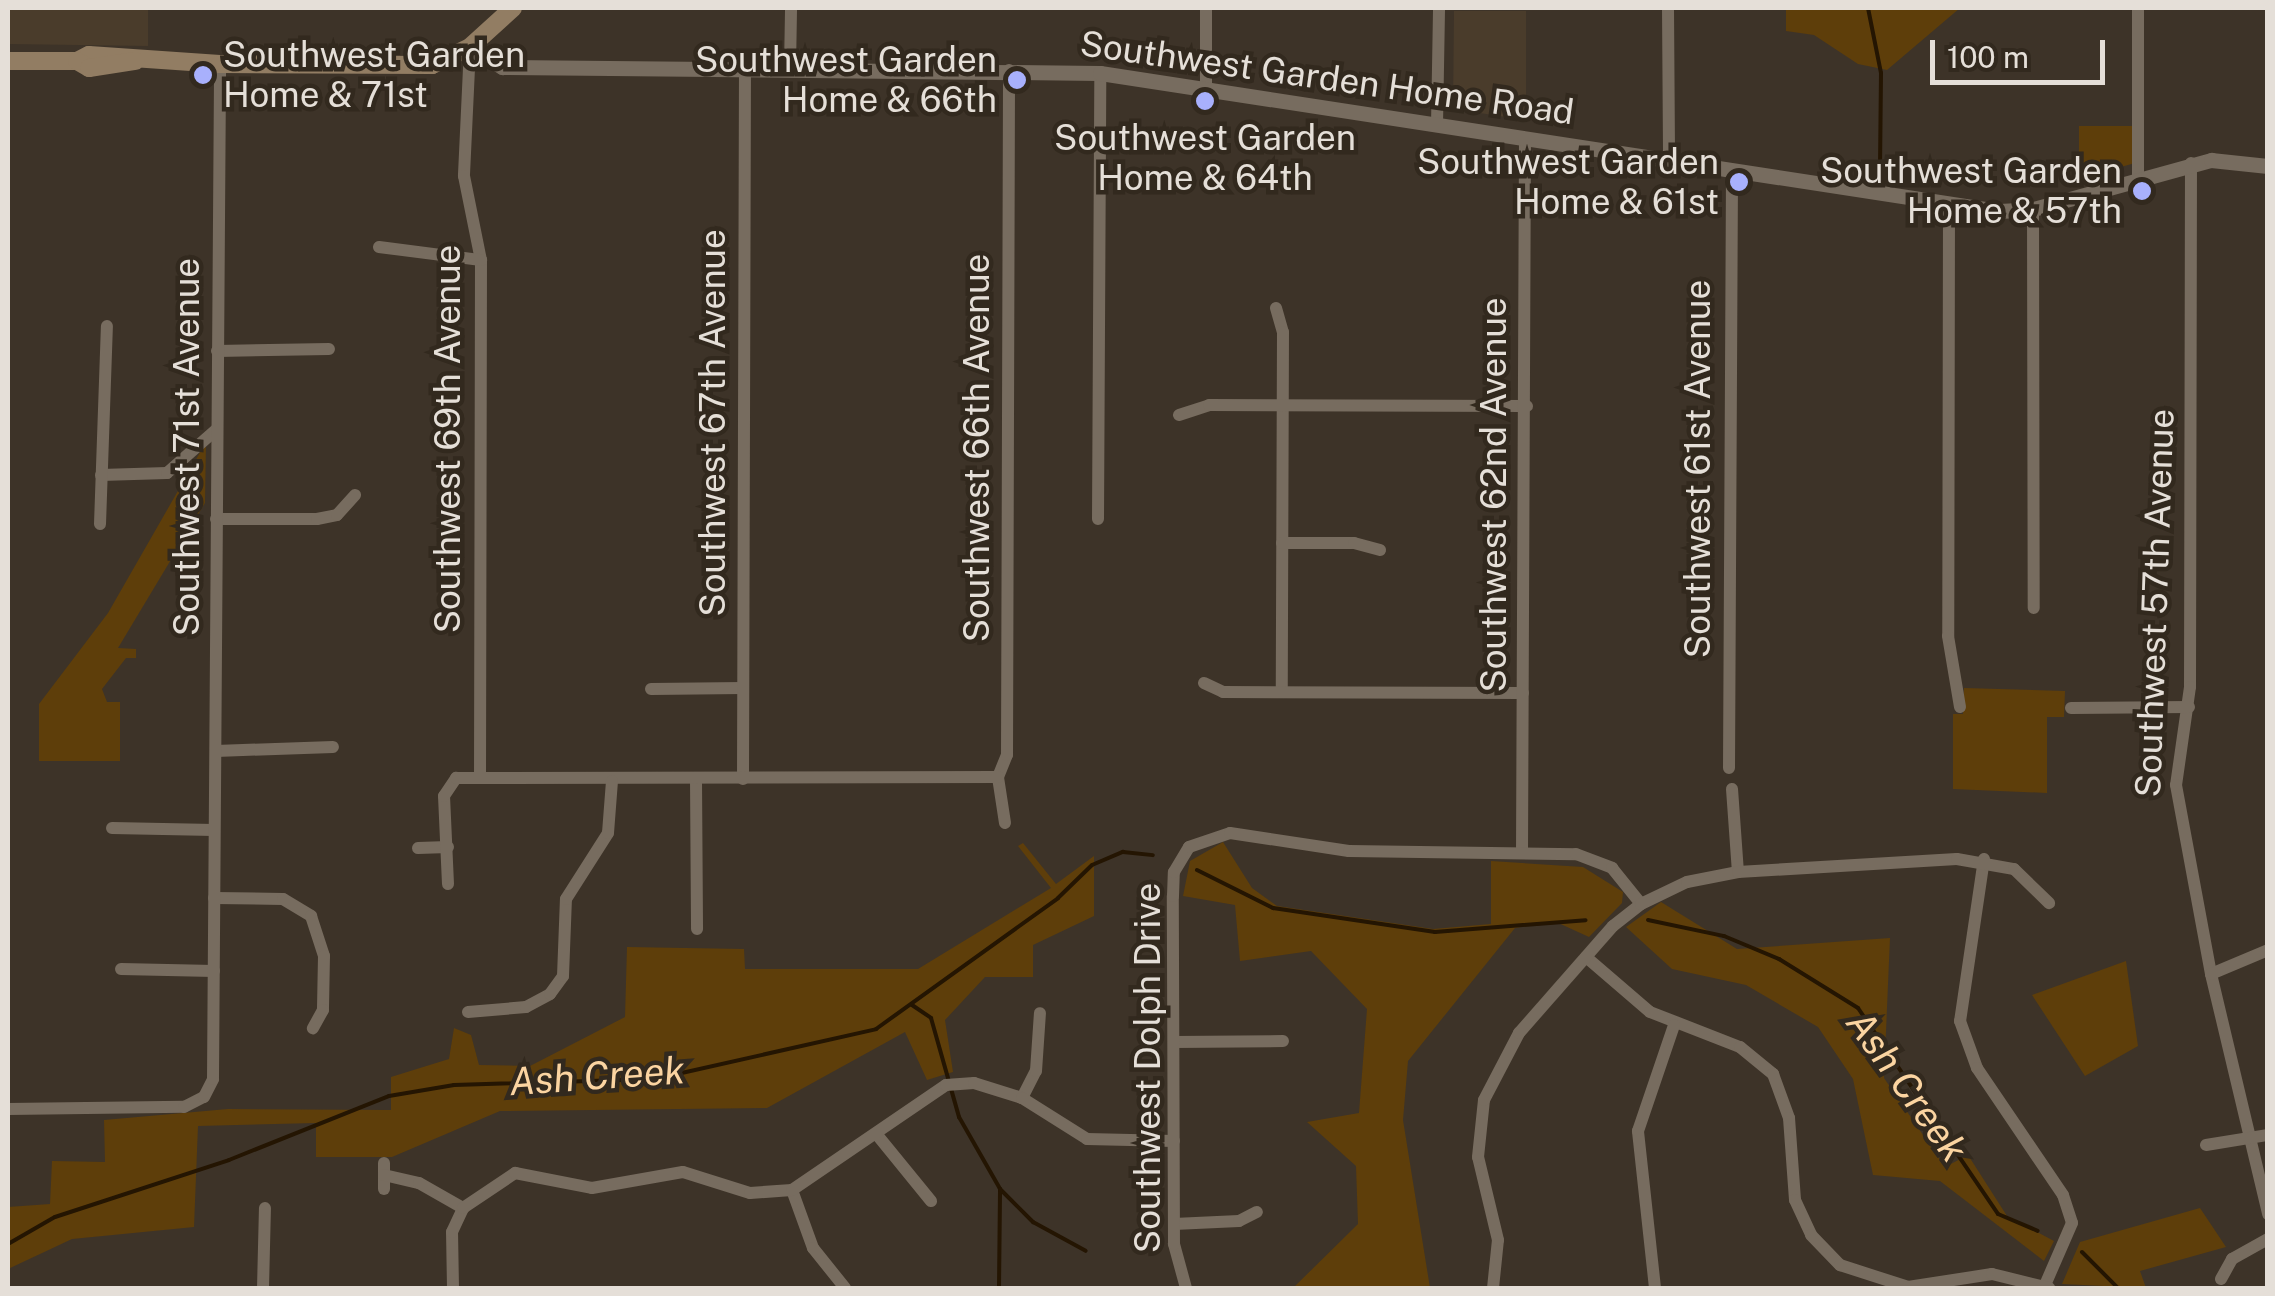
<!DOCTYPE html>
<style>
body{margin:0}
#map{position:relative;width:2275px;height:1296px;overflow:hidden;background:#3d3328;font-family:"Public Sans",sans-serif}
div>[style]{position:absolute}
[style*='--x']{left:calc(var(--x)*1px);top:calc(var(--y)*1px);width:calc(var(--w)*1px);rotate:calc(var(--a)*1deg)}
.built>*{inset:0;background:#4a3c2b}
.green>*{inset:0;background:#5e3e0a}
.stream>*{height:4px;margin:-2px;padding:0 2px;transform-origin:2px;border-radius:2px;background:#241502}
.minor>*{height:12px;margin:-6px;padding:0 6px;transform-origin:6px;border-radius:6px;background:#776c5f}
.tertiary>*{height:15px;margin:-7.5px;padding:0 7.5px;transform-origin:7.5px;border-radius:7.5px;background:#776c5f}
.secondary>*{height:18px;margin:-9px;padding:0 9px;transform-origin:9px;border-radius:9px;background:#927d63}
.dots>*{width:28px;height:28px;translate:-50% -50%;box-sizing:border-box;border:5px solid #32291e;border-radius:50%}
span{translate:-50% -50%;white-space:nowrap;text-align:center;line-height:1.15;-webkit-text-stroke:9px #32291e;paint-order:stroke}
.poi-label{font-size:35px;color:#e5dfd8}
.left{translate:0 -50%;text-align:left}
.right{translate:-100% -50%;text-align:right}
.street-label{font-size:35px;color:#e5dfd8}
.water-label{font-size:38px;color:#fbd4a1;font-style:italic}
.frame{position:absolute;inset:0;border:10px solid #e5dfd8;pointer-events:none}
.scale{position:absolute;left:1930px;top:40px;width:175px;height:45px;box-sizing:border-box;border:5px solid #e5dfd8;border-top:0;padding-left:12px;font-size:30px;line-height:35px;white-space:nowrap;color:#e5dfd8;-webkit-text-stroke:8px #32291e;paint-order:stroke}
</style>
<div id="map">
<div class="built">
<i style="clip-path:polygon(8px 8px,148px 8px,148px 46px,8px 44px)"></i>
<i style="clip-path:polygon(1454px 11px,1526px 11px,1526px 120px,1453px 109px)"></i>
</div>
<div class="green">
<i style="clip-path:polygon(1786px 8px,1960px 8px,1887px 70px,1858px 64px,1814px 35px,1786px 31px)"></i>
<i style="clip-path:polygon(2079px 126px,2135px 126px,2135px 163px,2079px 179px)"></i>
<i style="clip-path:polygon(206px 442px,205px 503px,118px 648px,136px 649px,136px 658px,126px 658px,102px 689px,107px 702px,120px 702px,120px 761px,39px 761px,39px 704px,108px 613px)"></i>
<i style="clip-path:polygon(1964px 688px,2065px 691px,2064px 717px,2047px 717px,2047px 793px,1953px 789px,1953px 714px,1963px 714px)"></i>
<i style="clip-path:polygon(1223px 842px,1252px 888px,1277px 906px,1433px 929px,1491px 924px,1491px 861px,1583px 867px,1623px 892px,1622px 903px,1589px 937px,1554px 921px,1515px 928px,1408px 1061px,1403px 1120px,1430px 1288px,1293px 1288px,1358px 1224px,1356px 1166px,1307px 1122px,1359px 1113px,1367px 1009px,1311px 951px,1240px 961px,1235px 905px,1183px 896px,1190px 861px)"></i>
<i style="clip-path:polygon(1023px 843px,1056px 884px,1094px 856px,1094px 916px,1033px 945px,1033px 977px,985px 977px,945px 1020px,953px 1072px,927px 1080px,905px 1032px,767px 1108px,500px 1111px,392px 1157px,316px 1157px,316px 1123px,198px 1126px,194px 1227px,72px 1239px,8px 1269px,8px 1207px,50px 1204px,52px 1161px,105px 1162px,104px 1120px,228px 1109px,391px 1110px,391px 1077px,449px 1059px,454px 1028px,471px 1035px,479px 1065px,530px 1066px,625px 1017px,627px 947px,744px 949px,745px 969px,918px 969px,1051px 888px,1018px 846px)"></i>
<i style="clip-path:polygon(1661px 902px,1737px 949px,1890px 938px,1884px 1078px,1945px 1167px,1968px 1155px,2007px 1216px,2054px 1241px,2044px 1261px,1940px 1181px,1873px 1175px,1853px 1079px,1818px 1027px,1746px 985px,1672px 969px,1626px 927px)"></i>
<i style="clip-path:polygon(2126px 961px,2138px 1046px,2085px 1076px,2032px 995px)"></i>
<i style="clip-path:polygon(2200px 1208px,2226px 1247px,2140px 1271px,2146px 1288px,2062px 1284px,2080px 1242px)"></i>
</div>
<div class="stream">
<i style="--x:1868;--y:8;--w:66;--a:78.7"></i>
<i style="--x:1881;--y:73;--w:104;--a:90.6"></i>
<i style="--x:1197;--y:870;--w:85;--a:26.6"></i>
<i style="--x:1273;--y:908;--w:164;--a:8.4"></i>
<i style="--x:1435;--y:932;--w:151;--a:-4.5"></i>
<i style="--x:1648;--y:920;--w:78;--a:11.9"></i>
<i style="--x:1724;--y:936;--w:60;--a:22.7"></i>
<i style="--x:1779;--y:959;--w:93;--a:31.8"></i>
<i style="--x:1858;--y:1008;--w:249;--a:55.8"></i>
<i style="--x:1998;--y:1214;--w:43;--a:23"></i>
<i style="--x:912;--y:1005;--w:23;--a:34"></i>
<i style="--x:931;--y:1018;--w:103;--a:74.2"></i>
<i style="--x:959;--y:1117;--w:83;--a:60.3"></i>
<i style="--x:1000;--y:1189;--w:47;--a:45"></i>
<i style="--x:1033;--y:1222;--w:60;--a:28.7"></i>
<i style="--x:8;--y:1244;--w:54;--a:-29.9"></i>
<i style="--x:55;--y:1217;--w:183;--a:-18.1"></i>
<i style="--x:229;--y:1160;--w:172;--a:-21.8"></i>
<i style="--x:389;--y:1096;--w:66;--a:-9.6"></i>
<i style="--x:454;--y:1085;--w:201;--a:-1.7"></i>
<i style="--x:655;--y:1079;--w:227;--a:-12.7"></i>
<i style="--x:876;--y:1029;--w:224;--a:-35.7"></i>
<i style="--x:1058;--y:898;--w:47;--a:-44.1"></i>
<i style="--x:1092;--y:865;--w:34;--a:-23"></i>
<i style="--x:1123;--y:852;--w:30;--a:6"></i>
<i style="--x:2082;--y:1252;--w:51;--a:45"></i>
<i style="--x:999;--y:1288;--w:99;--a:-89.4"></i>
</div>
<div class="minor">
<i style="--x:1206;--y:8;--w:81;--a:90"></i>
<i style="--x:1668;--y:8;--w:155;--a:89.6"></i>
<i style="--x:470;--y:47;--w:129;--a:92.7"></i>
<i style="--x:464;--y:176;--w:86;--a:78.6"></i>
<i style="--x:481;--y:260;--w:513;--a:90.11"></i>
<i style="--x:790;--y:68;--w:60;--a:-89"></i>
<i style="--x:1437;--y:125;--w:117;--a:-89"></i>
<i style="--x:2191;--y:163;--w:524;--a:90.11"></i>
<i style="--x:2190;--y:687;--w:99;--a:98.1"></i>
<i style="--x:2176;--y:785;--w:192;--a:79.5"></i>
<i style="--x:2211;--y:974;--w:247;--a:76.6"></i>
<i style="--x:2138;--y:178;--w:170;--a:-90"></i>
<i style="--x:1949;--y:206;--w:430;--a:90.1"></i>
<i style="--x:1948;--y:636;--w:72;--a:80.4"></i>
<i style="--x:2033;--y:209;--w:399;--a:89.9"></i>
<i style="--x:379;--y:247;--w:103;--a:7.3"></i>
<i style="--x:1276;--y:308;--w:25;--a:74"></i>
<i style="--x:1283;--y:332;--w:360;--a:90.2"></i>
<i style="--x:217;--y:351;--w:112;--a:-1"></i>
<i style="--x:1179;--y:415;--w:32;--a:-18"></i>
<i style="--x:1209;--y:405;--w:318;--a:0.2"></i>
<i style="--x:101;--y:475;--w:66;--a:-1.7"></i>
<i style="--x:167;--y:473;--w:65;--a:-41.3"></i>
<i style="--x:216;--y:519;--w:101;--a:0"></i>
<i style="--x:317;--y:519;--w:20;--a:-11"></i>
<i style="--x:337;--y:515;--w:27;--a:-48"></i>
<i style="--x:1098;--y:519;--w:446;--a:-89.7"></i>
<i style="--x:100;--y:524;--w:198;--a:-88"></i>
<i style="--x:1282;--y:543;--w:72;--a:0"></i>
<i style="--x:1354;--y:543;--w:27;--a:15"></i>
<i style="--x:1204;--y:683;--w:21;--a:25"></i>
<i style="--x:1223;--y:692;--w:300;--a:0.2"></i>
<i style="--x:651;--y:689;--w:92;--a:-0.6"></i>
<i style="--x:2071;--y:708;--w:118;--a:-0.5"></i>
<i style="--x:216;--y:751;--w:117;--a:-2"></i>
<i style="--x:1729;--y:768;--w:597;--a:-89.71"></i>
<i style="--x:743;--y:779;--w:711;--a:-89.84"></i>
<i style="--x:696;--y:780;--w:149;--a:89.6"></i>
<i style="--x:1732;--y:789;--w:83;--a:85.9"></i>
<i style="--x:1005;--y:823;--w:47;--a:-98.7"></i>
<i style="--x:998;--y:777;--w:24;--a:-68"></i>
<i style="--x:1007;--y:755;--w:685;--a:-89.83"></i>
<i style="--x:112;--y:828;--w:102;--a:1.1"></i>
<i style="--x:418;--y:848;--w:30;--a:-2"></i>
<i style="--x:1522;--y:852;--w:713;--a:-89.76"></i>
<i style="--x:1984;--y:859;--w:164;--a:98.4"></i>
<i style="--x:1960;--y:1021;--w:50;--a:70.1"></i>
<i style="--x:1977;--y:1068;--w:153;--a:55.9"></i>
<i style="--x:2063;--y:1195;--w:29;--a:72"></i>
<i style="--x:2072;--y:1223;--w:68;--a:113.5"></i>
<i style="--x:448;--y:884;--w:88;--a:-92.6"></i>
<i style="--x:444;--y:796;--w:22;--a:-56"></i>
<i style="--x:456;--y:778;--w:542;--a:-0.11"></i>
<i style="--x:214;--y:898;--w:69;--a:0.8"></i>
<i style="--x:283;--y:899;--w:33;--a:31"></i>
<i style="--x:311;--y:916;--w:42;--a:72"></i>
<i style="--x:324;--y:956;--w:54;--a:91.1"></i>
<i style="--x:323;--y:1010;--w:21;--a:119"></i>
<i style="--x:1586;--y:957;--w:84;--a:40.7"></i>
<i style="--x:1650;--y:1012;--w:97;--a:21.3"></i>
<i style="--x:1740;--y:1047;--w:43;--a:39.3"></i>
<i style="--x:1773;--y:1074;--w:47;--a:70"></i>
<i style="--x:1789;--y:1118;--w:82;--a:85.8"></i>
<i style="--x:1795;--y:1200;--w:38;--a:65"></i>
<i style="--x:1811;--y:1235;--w:42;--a:46"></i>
<i style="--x:1840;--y:1265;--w:71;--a:17.9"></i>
<i style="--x:1908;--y:1287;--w:85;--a:-8.8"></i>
<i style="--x:1992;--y:1274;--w:59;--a:13.8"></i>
<i style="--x:121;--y:969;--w:93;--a:1.2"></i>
<i style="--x:2211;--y:974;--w:62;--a:-22.8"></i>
<i style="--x:468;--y:1012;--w:58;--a:-4.9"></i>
<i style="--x:526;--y:1007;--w:27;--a:-28"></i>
<i style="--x:550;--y:994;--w:22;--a:-54"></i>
<i style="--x:563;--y:976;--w:77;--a:-87.8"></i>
<i style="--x:566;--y:899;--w:78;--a:-57.5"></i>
<i style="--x:608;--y:833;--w:52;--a:-85.6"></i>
<i style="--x:1174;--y:1042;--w:109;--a:-0.5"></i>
<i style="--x:1022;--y:1098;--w:30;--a:-63"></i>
<i style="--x:1036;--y:1071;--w:58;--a:-86.1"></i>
<i style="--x:8;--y:1109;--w:176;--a:-0.7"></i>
<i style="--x:184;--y:1107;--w:22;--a:-27"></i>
<i style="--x:204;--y:1097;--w:20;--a:-63"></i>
<i style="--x:213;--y:1079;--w:1015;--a:-89.6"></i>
<i style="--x:878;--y:1136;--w:84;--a:50.8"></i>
<i style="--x:2206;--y:1145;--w:63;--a:-9.2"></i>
<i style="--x:384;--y:1163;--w:26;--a:90"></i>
<i style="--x:384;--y:1175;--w:36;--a:13"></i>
<i style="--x:419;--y:1183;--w:51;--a:29.6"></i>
<i style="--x:792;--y:1190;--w:62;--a:70.1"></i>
<i style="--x:813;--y:1248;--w:51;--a:51.3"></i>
<i style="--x:1174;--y:1224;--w:65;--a:-2.6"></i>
<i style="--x:1239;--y:1221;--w:20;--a:-27"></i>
<i style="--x:2221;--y:1279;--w:23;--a:-61"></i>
<i style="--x:2232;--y:1259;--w:41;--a:-29.1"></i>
<i style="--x:263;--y:1288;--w:80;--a:-88.6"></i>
<i style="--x:453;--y:1288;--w:56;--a:-91"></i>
<i style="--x:452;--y:1232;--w:26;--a:-65"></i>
<i style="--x:463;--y:1208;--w:63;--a:-33.9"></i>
<i style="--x:515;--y:1173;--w:78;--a:11"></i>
<i style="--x:592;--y:1188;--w:92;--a:-10"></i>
<i style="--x:683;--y:1172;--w:70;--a:17.4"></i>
<i style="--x:750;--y:1193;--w:42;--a:-4.1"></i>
<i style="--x:792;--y:1190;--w:186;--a:-34.3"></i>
<i style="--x:946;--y:1085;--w:28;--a:-4"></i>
<i style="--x:974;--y:1083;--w:50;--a:17.4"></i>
<i style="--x:1022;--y:1098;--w:77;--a:32.2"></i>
<i style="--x:1087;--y:1139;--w:87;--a:1.3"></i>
<i style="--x:1186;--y:1288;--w:46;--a:-105.3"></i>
<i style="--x:1174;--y:1244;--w:348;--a:-90.2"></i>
<i style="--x:1173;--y:896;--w:24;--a:-88"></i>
<i style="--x:1174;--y:872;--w:29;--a:-59"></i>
<i style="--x:1189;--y:847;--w:43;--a:-18.9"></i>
<i style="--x:1230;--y:833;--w:120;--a:8.6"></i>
<i style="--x:1349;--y:851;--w:227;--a:0.8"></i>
<i style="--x:1576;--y:854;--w:39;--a:21"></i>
<i style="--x:1612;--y:868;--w:46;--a:51.1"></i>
<i style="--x:1493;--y:1288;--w:48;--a:-84.1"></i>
<i style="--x:1498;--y:1240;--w:85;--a:-103.5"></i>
<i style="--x:1478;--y:1157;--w:57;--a:-84"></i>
<i style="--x:1484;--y:1100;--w:76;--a:-62.4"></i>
<i style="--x:1519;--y:1033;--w:142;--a:-48.7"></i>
<i style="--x:1613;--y:926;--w:36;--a:-38"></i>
<i style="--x:1641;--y:904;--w:51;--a:-25.6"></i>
<i style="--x:1687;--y:882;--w:52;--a:-11.1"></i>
<i style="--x:1738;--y:872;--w:219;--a:-3.4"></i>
<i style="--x:1957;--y:859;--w:58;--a:10"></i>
<i style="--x:2014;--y:869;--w:49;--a:44.2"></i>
<i style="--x:1655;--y:1288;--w:158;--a:-96.2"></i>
<i style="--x:1638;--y:1131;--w:112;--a:-71.2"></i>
</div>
<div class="tertiary">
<i style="--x:470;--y:47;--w:38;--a:32"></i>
<i style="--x:502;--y:67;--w:598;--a:0.57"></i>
<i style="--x:1100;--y:73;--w:910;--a:8.73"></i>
<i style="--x:1999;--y:211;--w:34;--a:-3"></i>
<i style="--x:2033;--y:209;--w:185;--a:-15.4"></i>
<i style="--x:2211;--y:160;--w:57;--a:6"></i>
</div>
<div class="secondary">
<i style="--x:8;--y:61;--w:69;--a:0"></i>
<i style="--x:77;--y:61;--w:13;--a:-27"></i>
<i style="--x:89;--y:55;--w:131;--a:3.9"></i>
<i style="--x:220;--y:64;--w:212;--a:0.3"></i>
<i style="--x:432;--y:65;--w:42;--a:-25.3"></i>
<i style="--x:470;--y:47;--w:58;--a:-42.2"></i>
<i style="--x:77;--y:61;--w:14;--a:30"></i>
<i style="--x:89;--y:68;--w:47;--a:-8.7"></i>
</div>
<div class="dots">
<i style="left:203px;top:75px;background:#a8b0fc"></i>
<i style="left:1017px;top:80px;background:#a8b0fc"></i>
<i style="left:1205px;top:101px;background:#a8b0fc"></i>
<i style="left:1739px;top:182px;background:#a8b0fc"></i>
<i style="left:2142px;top:191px;background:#a8b0fc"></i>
</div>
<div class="poi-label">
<span class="left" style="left:223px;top:75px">Southwest Garden<br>Home &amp; 71st</span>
<span class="right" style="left:997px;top:80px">Southwest Garden<br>Home &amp; 66th</span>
<span style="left:1205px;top:158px">Southwest Garden<br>Home &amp; 64th</span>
<span class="right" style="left:1719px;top:182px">Southwest Garden<br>Home &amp; 61st</span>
<span class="right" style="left:2122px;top:191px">Southwest Garden<br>Home &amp; 57th</span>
</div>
<div class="street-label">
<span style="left:1327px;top:78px;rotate:8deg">Southwest Garden Home Road</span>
<span style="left:713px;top:423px;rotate:-90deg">Southwest 67th Avenue</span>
<span style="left:448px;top:439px;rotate:-90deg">Southwest 69th Avenue</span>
<span style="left:187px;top:447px;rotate:-90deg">Southwest 71st Avenue</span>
<span style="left:977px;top:448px;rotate:-90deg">Southwest 66th Avenue</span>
<span style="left:1698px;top:469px;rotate:-90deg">Southwest 61st Avenue</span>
<span style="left:1494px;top:495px;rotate:-90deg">Southwest 62nd Avenue</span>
<span style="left:2155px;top:603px;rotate:-88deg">Southwest 57th Avenue</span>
<span style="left:1148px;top:1068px;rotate:-90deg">Southwest Dolph Drive</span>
</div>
<div class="water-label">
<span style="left:597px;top:1076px;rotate:-4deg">Ash Creek</span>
<span style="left:1907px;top:1086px;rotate:54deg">Ash Creek</span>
</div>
<div class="frame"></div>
<div class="scale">100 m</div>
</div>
